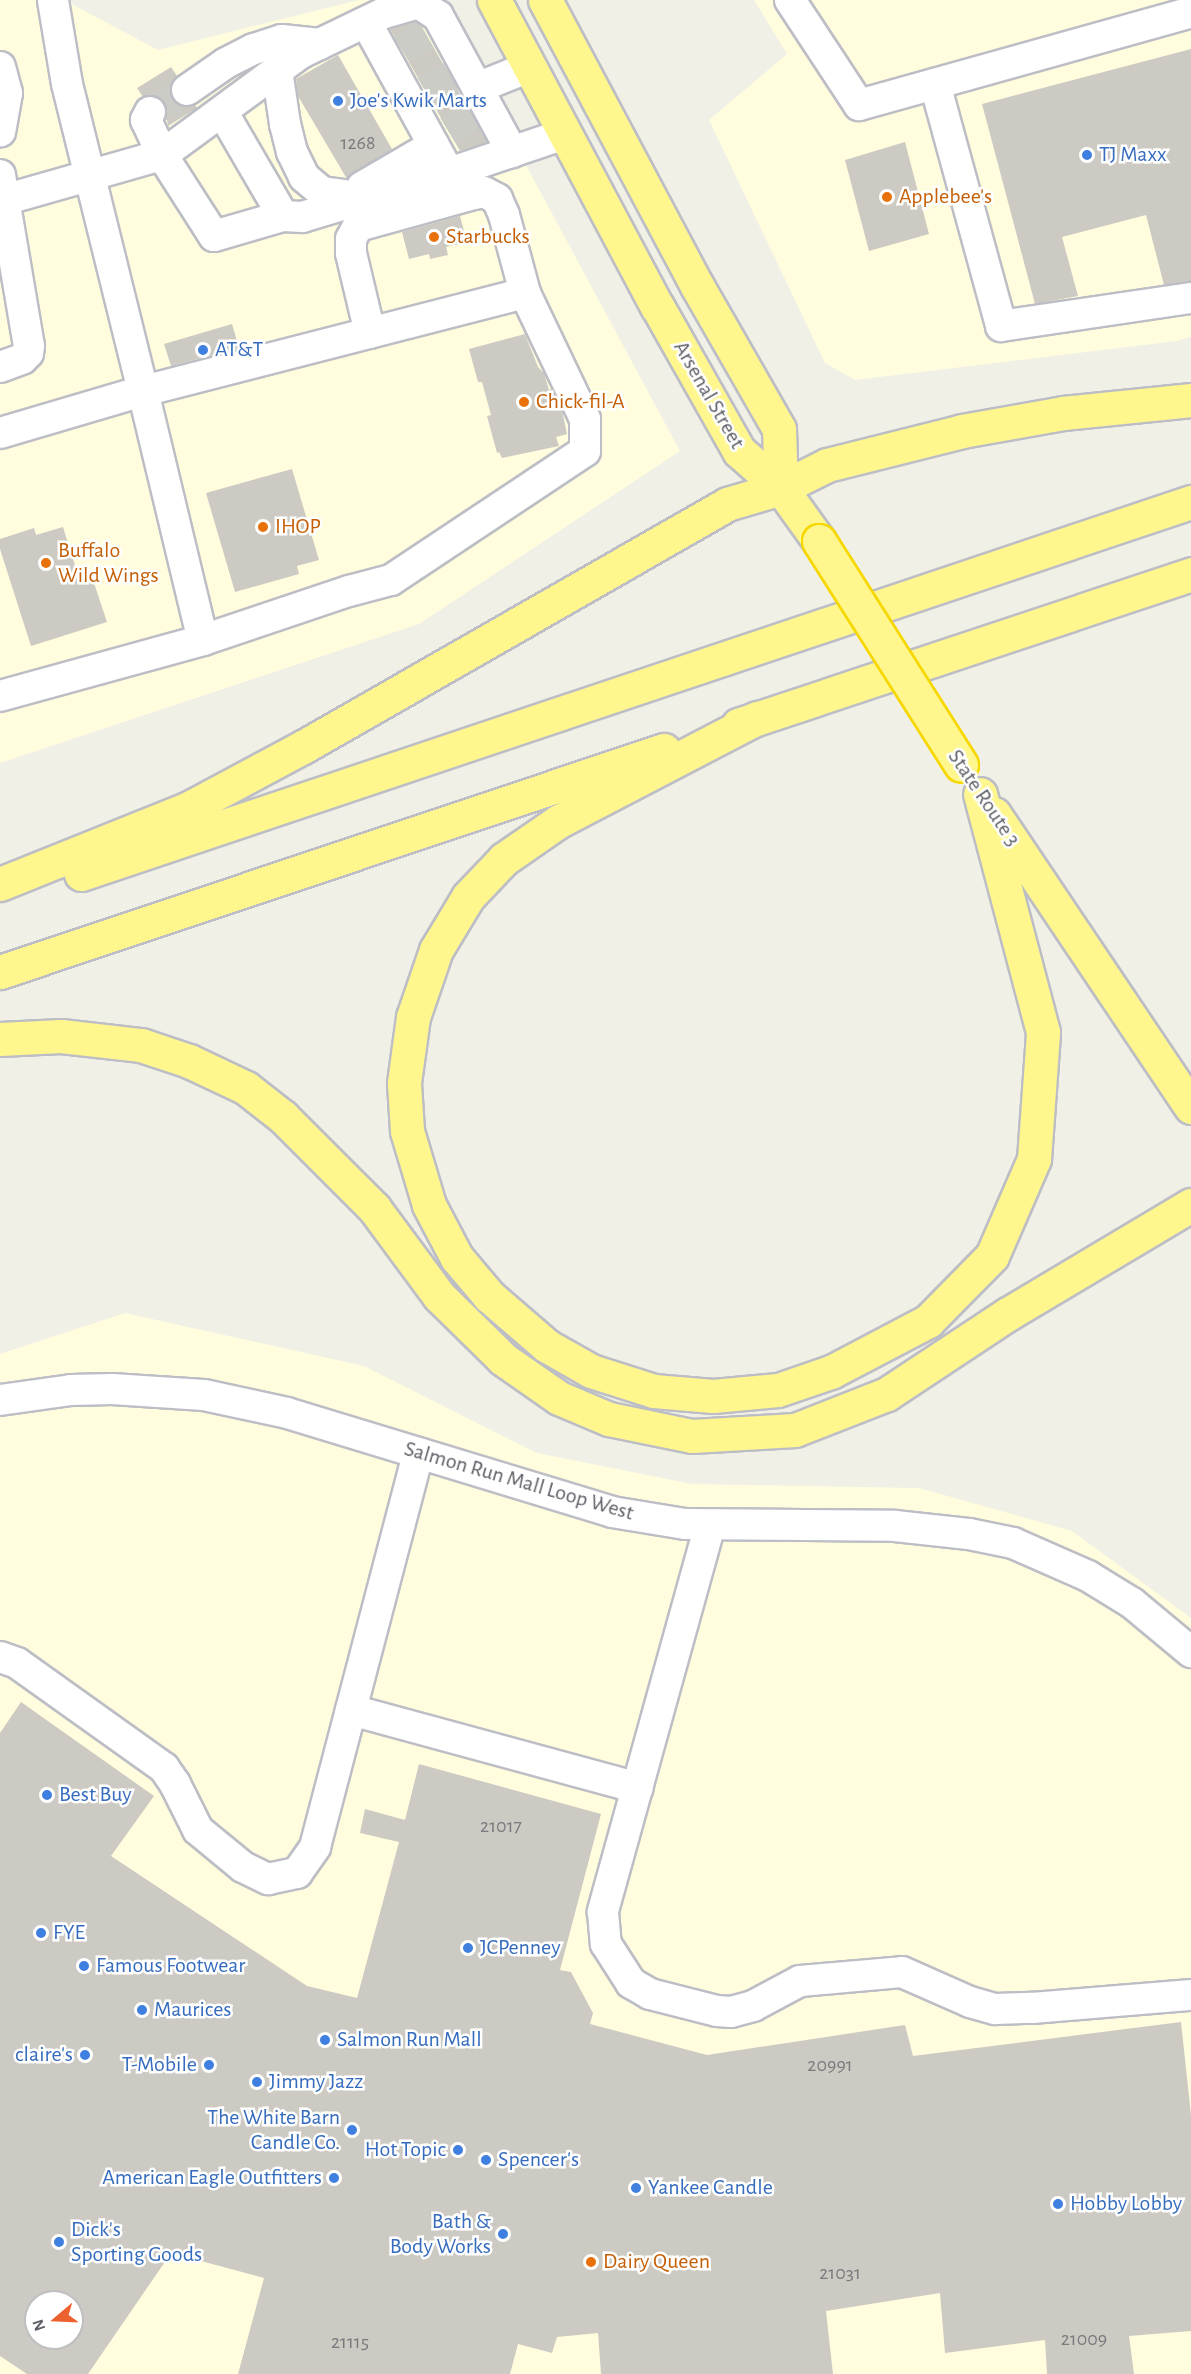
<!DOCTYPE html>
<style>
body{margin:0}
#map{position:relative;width:1191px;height:2374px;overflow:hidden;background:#f0f0e6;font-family:"Alegreya Sans",sans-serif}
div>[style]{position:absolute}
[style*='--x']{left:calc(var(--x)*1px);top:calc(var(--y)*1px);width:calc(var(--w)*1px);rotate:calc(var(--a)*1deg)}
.commercial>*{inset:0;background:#fffddd}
.building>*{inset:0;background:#cccac3}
.minor-tunnel>*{height:30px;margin-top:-15px;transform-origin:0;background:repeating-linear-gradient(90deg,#ccccc6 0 30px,transparent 0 45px)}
.roads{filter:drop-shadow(2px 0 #bdbec5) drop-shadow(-2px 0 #bdbec5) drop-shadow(0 2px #bdbec5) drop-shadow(0 -2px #bdbec5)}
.minor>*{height:30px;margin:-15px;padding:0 15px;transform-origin:15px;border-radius:15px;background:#fff}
.highway>*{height:33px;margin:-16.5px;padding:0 16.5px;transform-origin:16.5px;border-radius:16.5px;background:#fff78e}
.bridges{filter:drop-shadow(2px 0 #f6d700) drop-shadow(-2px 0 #f6d700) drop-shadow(0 2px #f6d700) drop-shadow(0 -2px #f6d700)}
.highway-bridge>*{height:33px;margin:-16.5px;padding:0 16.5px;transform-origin:16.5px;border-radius:16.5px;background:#fff78e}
.dots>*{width:16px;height:16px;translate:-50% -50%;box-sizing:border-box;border:3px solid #fff;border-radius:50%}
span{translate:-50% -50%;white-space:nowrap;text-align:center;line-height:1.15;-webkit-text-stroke:5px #fff;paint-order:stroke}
.number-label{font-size:20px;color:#7a7a7e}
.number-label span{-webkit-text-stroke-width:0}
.shop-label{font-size:22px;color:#366cbe}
.left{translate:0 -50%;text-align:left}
.right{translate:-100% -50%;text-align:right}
.food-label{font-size:22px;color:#c56008}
.street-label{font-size:22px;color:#5e6067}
.north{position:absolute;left:24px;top:2290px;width:60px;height:60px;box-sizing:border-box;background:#fff;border:2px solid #bfbfc2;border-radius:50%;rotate:251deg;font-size:16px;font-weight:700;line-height:24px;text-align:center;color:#5e6067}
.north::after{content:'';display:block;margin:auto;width:21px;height:27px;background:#ed612f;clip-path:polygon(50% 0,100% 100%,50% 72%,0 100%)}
</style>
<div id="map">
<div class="commercial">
<i style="clip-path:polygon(0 0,64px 0,158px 50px,359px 0,437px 0,680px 451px,419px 624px,0 763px)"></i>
<i style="clip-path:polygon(754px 0,1191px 0,1191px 337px,1177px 341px,855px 380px,825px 363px,709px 120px,787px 54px)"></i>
<i style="clip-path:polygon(evenodd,125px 1313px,364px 1366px,537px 1453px,692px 1484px,919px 1488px,1072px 1531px,1191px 1618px,1191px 2374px,0 2374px,0 1354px,125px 1313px,36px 2302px,72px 2302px,72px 2338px,36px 2338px,36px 2302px)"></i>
</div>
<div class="building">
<i style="clip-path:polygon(415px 22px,421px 25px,487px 142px,460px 151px,390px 29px)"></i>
<i style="clip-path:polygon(1191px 49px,1191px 281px,1164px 285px,1146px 215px,1062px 237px,1078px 296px,1035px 304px,982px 104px)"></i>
<i style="clip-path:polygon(338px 55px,392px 149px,347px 179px,298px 96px,296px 79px)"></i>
<i style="clip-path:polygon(171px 67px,177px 76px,171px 83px,173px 99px,180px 106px,195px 105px,197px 108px,168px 126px,164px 102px,157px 96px,143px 97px,137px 88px)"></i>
<i style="clip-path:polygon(905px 142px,929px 234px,869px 251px,845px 160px)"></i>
<i style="clip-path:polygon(460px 216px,467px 242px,446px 247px,448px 255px,430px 259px,429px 254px,409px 259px,402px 232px)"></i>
<i style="clip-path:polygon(232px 324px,239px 348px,171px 366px,164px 344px)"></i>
<i style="clip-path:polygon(525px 334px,538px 367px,544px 373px,549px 390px,552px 389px,562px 410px,567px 434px,556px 437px,559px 446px,502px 458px,499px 452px,497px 453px,487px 416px,491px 415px,482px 382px,478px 382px,469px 349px)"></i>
<i style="clip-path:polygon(292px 469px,319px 560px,297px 566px,299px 574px,235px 592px,206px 493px)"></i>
<i style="clip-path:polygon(63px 527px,78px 575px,90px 571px,107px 622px,31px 646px,0 549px,0 539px,34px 528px,36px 535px)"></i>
<i style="clip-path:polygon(evenodd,21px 1702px,154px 1796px,111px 1856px,307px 1986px,357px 1998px,399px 1842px,360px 1833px,365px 1809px,405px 1820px,419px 1764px,601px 1814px,560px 1970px,571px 1972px,593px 2013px,590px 2024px,707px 2055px,905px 2025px,913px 2056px,1181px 2022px,1191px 2115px,1191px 2331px,1129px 2336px,1134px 2374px,1047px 2374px,1045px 2340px,945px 2353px,940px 2293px,826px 2311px,833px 2374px,601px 2374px,598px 2333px,557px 2337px,552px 2353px,518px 2344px,510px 2374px,238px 2374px,264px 2278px,171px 2253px,88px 2374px,27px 2374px,0 2356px,0 1733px,21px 1702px,36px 2302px,72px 2302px,72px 2338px,36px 2338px,36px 2302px)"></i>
</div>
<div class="minor-tunnel">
<i style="--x:402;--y:50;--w:28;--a:-32"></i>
<i style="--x:425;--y:91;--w:30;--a:-30"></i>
<i style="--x:150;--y:112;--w:43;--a:-30.7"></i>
<i style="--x:448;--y:131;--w:29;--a:-31"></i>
</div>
<div class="roads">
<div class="minor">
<i style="--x:790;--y:0;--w:126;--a:56.7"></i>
<i style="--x:859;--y:105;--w:345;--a:-15.6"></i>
<i style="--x:366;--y:22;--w:172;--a:61.2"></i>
<i style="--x:449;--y:173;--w:122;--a:-18.6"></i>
<i style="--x:0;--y:67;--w:27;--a:75"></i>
<i style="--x:7;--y:93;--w:39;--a:100"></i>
<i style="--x:277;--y:70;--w:55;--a:81.6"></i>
<i style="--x:285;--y:124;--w:29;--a:76"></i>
<i style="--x:292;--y:152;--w:28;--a:64"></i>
<i style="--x:304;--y:177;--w:23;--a:40"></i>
<i style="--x:322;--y:192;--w:21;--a:8"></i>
<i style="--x:343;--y:195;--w:11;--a:68"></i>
<i style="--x:935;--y:84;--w:251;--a:74.7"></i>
<i style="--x:1001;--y:326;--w:192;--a:-8.4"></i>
<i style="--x:477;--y:88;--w:56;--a:-22"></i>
<i style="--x:187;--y:90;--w:47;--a:-34.7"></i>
<i style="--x:226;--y:63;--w:31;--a:-27"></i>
<i style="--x:254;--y:49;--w:29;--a:-18"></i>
<i style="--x:282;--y:40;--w:38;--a:6"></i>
<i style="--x:150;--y:112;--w:9;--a:117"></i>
<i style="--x:146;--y:120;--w:38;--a:65"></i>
<i style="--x:162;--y:155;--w:96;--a:57.3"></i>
<i style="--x:214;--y:236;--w:72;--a:-16.2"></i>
<i style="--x:283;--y:216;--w:121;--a:-120.2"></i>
<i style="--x:0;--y:175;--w:173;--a:80.4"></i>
<i style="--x:29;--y:346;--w:7;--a:98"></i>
<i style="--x:28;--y:353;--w:8;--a:135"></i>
<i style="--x:22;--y:359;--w:23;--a:160"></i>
<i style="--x:362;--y:187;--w:83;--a:-30.3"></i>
<i style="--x:0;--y:201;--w:168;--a:-15.9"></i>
<i style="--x:162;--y:155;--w:172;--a:-36.3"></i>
<i style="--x:301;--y:53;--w:92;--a:-25.7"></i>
<i style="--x:384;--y:13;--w:35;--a:-16"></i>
<i style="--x:418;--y:3;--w:24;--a:33"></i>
<i style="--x:438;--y:16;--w:155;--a:61.4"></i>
<i style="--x:283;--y:216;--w:19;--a:3"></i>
<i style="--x:302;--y:217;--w:153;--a:-16.7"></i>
<i style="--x:370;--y:333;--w:82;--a:-103.4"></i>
<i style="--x:351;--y:253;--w:14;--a:-90"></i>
<i style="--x:351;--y:239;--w:15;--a:-62"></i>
<i style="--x:358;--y:226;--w:120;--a:-15.4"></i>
<i style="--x:474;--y:194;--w:10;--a:-11"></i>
<i style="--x:484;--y:192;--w:15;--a:28"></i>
<i style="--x:497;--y:199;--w:17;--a:66"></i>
<i style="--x:504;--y:215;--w:81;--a:74.9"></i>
<i style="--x:0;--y:433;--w:149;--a:-16.4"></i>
<i style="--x:143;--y:391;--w:316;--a:-103.9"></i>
<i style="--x:67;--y:84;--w:85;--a:-99.5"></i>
<i style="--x:0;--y:696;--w:211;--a:-15.4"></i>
<i style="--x:203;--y:640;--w:154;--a:-18.6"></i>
<i style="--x:349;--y:591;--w:43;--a:-14.7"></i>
<i style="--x:391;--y:580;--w:233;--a:-33.6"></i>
<i style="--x:585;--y:451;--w:32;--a:-90"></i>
<i style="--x:585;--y:419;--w:140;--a:-115.5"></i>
<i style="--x:525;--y:293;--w:394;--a:165.6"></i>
<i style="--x:143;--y:391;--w:256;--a:76.5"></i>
<i style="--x:0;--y:1400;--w:72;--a:-8"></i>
<i style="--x:71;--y:1390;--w:41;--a:-1.4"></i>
<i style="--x:112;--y:1389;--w:92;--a:3.7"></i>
<i style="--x:204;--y:1395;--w:85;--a:12.2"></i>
<i style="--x:287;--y:1413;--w:340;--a:16.9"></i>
<i style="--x:612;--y:1512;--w:74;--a:9.3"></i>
<i style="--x:685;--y:1524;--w:210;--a:0.5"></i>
<i style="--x:895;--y:1526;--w:74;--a:6.2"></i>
<i style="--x:969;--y:1534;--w:45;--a:11.6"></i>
<i style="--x:1013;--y:1543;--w:82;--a:23.7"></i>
<i style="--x:1088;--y:1576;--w:52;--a:31.5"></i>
<i style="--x:1132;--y:1603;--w:77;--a:39.7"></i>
<i style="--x:710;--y:1525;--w:402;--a:105.5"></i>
<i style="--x:603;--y:1912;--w:32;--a:85"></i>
<i style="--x:606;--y:1944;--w:46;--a:57.3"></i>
<i style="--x:631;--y:1983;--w:22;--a:30"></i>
<i style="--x:650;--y:1994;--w:69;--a:14.2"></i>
<i style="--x:717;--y:2011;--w:14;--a:4"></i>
<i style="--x:731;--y:2012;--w:23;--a:-15"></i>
<i style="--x:753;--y:2006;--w:53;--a:-28"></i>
<i style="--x:800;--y:1981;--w:102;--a:-5"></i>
<i style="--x:902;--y:1972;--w:74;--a:23.8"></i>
<i style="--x:970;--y:2002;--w:26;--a:16"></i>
<i style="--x:995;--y:2009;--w:37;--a:-2"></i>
<i style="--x:1032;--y:2008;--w:160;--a:-4.7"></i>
<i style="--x:0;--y:1657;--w:18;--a:19"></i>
<i style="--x:17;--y:1663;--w:181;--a:35.5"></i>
<i style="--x:164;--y:1768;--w:19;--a:55"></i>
<i style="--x:175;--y:1784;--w:51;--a:63.4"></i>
<i style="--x:198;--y:1830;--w:58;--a:39.4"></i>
<i style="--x:243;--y:1867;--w:28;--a:26"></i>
<i style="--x:268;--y:1879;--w:30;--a:-12"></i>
<i style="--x:297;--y:1873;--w:32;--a:-55"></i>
<i style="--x:315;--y:1847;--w:407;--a:-75.3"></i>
<i style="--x:351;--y:1710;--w:297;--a:15.2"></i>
</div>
<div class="highway">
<i style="--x:494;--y:0;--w:347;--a:62"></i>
<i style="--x:657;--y:306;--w:167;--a:60.5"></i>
<i style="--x:739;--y:451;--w:56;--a:41.4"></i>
<i style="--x:781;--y:488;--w:65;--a:54.4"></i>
<i style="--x:545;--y:0;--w:322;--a:62"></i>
<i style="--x:696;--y:284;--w:167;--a:60.2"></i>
<i style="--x:779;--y:429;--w:59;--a:88.1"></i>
<i style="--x:757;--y:718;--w:223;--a:152.5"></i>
<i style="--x:559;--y:821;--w:67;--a:145.4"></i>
<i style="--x:504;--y:859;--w:52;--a:133.5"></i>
<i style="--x:468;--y:897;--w:62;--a:121.1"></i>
<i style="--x:436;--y:950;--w:71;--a:108.9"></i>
<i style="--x:413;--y:1017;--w:67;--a:97.8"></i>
<i style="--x:404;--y:1083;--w:48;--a:86.4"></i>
<i style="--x:407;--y:1131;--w:77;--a:73.4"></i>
<i style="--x:429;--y:1205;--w:60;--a:62.2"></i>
<i style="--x:457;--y:1258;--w:50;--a:49.9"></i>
<i style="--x:489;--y:1296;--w:77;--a:40.8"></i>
<i style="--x:547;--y:1346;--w:51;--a:29.6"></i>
<i style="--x:591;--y:1371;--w:66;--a:17.6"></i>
<i style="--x:654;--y:1391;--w:59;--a:4.8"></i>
<i style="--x:713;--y:1396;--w:65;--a:-5.3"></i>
<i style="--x:778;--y:1390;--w:56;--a:-18.8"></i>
<i style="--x:831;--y:1372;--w:110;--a:-27.7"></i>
<i style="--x:928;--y:1321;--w:91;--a:-45.4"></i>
<i style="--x:992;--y:1256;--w:106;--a:-66.6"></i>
<i style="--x:1034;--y:1159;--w:127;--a:-85.9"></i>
<i style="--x:1043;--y:1032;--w:246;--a:-104.8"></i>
<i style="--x:738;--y:725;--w:478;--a:-18.4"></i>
<i style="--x:994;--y:814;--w:353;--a:56.1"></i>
<i style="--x:81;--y:874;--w:1171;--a:-18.53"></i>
<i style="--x:0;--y:884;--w:204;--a:-21.9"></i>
<i style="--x:189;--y:808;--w:129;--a:-28.2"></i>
<i style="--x:303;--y:747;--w:489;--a:-29.8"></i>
<i style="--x:727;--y:504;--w:56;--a:-16.5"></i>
<i style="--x:781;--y:488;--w:51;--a:-26.6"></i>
<i style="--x:827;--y:465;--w:139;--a:-14.1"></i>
<i style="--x:962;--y:431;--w:103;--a:-10.1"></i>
<i style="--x:1063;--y:413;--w:129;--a:-5.8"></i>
<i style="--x:0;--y:972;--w:700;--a:-18.49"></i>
<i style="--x:0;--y:1039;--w:61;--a:-2.8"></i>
<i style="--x:61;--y:1036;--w:81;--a:6.4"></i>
<i style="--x:141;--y:1045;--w:51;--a:18.4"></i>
<i style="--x:189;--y:1061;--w:63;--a:25.3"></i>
<i style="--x:246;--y:1088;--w:47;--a:38.1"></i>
<i style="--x:283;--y:1117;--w:129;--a:45"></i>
<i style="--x:374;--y:1208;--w:109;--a:53.5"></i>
<i style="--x:439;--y:1296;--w:90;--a:44.5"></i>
<i style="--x:503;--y:1359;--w:68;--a:34.9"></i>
<i style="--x:559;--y:1398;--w:54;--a:22.8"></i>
<i style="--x:609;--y:1419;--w:85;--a:11.6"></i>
<i style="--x:692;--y:1436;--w:103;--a:-3.3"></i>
<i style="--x:795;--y:1430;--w:99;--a:-21.4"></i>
<i style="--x:887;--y:1394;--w:145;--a:-33.5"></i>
<i style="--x:1008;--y:1314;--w:213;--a:-30.8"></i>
</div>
</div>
<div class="bridges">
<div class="highway-bridge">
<i style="--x:819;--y:541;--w:265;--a:57.6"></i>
</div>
</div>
<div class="dots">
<i style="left:338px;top:101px;background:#3f7fe0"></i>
<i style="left:1087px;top:155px;background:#3f7fe0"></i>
<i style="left:887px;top:197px;background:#e8710a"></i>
<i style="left:434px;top:237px;background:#e8710a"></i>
<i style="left:203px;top:350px;background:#3f7fe0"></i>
<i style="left:524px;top:402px;background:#e8710a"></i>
<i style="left:263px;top:527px;background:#e8710a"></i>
<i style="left:46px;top:563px;background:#e8710a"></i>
<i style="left:47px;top:1795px;background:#3f7fe0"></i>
<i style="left:41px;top:1933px;background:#3f7fe0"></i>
<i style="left:468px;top:1948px;background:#3f7fe0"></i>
<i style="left:84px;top:1966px;background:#3f7fe0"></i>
<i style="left:142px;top:2010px;background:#3f7fe0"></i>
<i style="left:325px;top:2040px;background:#3f7fe0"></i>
<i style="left:85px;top:2055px;background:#3f7fe0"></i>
<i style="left:209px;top:2065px;background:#3f7fe0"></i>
<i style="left:257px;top:2082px;background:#3f7fe0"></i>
<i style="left:352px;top:2130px;background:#3f7fe0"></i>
<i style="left:458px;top:2150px;background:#3f7fe0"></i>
<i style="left:486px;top:2160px;background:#3f7fe0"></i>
<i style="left:334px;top:2178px;background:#3f7fe0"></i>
<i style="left:636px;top:2188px;background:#3f7fe0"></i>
<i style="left:1058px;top:2204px;background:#3f7fe0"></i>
<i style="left:503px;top:2234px;background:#3f7fe0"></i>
<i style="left:59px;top:2242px;background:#3f7fe0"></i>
<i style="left:591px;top:2262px;background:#e8710a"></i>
</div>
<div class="number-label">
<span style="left:358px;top:143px">1268</span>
<span style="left:501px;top:1826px">21017</span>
<span style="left:830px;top:2065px">20991</span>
<span style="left:840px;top:2273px">21031</span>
<span style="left:1084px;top:2339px">21009</span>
<span style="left:350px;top:2342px">21115</span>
</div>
<div class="shop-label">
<span class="left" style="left:350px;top:101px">Joe's Kwik Marts</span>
<span class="left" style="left:1099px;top:155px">TJ Maxx</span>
<span class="left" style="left:215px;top:350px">AT&amp;T</span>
<span class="left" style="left:59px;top:1795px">Best Buy</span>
<span class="left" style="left:53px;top:1933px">FYE</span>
<span class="left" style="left:480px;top:1948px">JCPenney</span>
<span class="left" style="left:96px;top:1966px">Famous Footwear</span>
<span class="left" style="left:154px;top:2010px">Maurices</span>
<span class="left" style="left:337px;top:2040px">Salmon Run Mall</span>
<span class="right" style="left:73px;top:2055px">claire's</span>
<span class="right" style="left:197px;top:2065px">T-Mobile</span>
<span class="left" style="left:269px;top:2082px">Jimmy Jazz</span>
<span class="right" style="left:340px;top:2130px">The White Barn<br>Candle Co.</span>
<span class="right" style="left:446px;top:2150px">Hot Topic</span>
<span class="left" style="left:498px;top:2160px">Spencer's</span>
<span class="right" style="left:322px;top:2178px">American Eagle Outfitters</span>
<span class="left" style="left:648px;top:2188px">Yankee Candle</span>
<span class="left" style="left:1070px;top:2204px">Hobby Lobby</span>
<span class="right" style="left:491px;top:2234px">Bath &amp;<br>Body Works</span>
<span class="left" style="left:71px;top:2242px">Dick's<br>Sporting Goods</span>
</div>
<div class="food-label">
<span class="left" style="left:899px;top:197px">Applebee's</span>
<span class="left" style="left:446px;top:237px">Starbucks</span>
<span class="left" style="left:536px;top:402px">Chick-fil-A</span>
<span class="left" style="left:275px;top:527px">IHOP</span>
<span class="left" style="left:58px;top:563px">Buffalo<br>Wild Wings</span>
<span class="left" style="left:603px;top:2262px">Dairy Queen</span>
</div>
<div class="street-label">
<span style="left:709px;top:395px;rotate:60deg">Arsenal Street</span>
<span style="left:984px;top:798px;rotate:56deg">State Route 3</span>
<span style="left:519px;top:1481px;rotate:16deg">Salmon Run Mall Loop West</span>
</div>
<div class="north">N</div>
</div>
